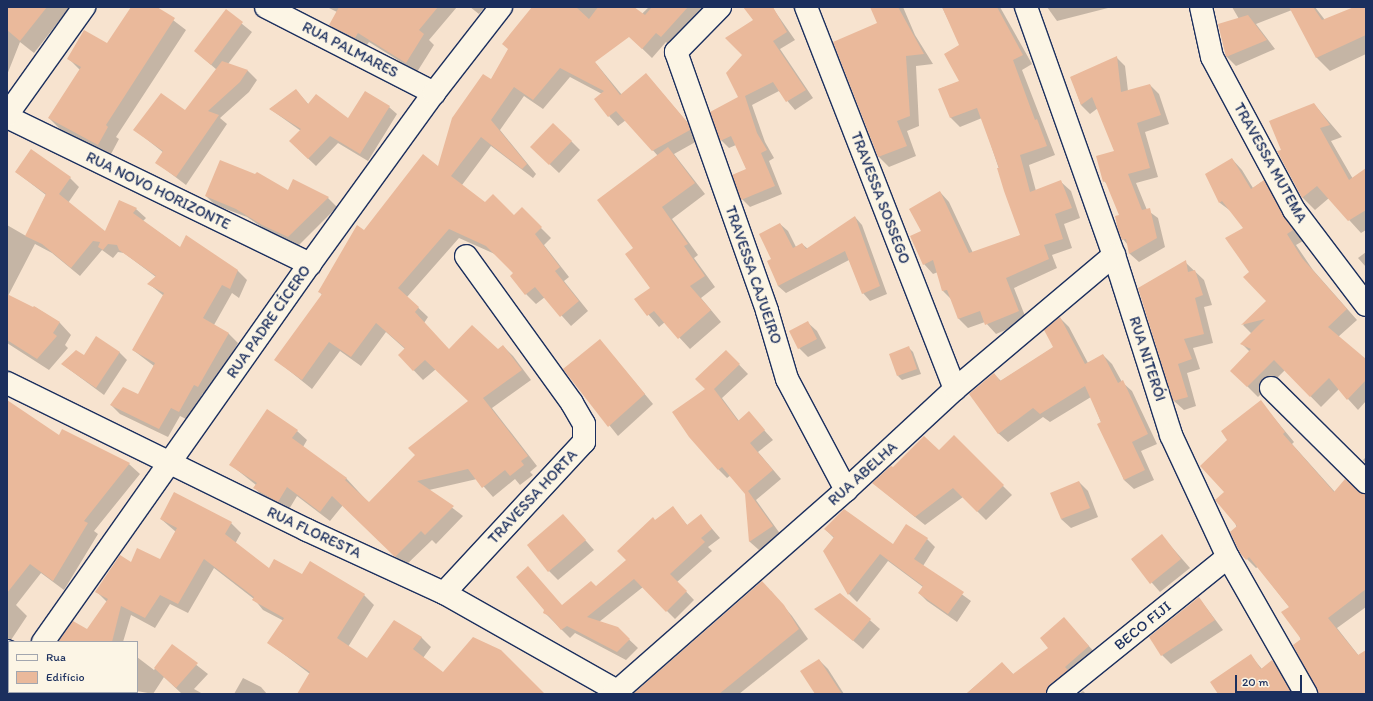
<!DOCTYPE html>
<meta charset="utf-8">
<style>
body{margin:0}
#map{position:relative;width:1373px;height:701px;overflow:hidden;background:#f7e3cf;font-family:Itim,sans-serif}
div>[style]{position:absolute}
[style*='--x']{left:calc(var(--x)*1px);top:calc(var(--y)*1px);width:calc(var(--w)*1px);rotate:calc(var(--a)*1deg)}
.shadow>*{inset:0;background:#0003}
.building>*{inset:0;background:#eab99b}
.roads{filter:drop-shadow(1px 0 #1b2f5e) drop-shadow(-1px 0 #1b2f5e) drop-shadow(0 1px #1b2f5e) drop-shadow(0 -1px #1b2f5e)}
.minor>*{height:22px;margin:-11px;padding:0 11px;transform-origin:11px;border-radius:11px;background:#fcf5e5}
.tertiary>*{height:22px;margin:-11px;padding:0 11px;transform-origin:11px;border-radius:11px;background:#fcf5e5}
span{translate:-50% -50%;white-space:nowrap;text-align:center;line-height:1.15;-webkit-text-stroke:3px #fcf5e5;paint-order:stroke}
.street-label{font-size:15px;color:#1b2f5e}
.frame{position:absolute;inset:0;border:8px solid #1b2f5e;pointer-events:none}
.legend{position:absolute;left:8px;top:641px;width:130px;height:52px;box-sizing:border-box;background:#fcf5e5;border:1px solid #a2a6af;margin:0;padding:5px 7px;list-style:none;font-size:12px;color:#1b2f5e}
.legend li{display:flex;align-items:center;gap:8px;height:20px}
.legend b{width:20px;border:1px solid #a2a6af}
.scale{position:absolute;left:1235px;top:675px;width:67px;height:18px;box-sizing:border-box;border:2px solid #1b2f5e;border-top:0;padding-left:5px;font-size:12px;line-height:14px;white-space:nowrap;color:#1b2f5e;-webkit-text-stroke:3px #fcf5e5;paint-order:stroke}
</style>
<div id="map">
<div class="shadow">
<i style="clip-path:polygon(7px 7px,70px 7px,34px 53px,20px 42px,7px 75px)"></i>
<i style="clip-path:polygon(133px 7px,156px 7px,186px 30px,116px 137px,119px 139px,110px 156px,60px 129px,49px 118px,80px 70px,68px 58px,108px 45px)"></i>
<i style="clip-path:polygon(327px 7px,457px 7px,429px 40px,434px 45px,417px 72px,369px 42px,365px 48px,340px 35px,330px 25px,337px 12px)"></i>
<i style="clip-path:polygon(470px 7px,485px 7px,479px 14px)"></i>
<i style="clip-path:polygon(535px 7px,627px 7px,594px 61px,622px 95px,646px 74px,697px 134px,699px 140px,674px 154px,705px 194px,672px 219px,698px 255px,694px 258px,715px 287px,701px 298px,721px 322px,690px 349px,665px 322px,659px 327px,636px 300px,651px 288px,635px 248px,658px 156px,626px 120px,618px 126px,609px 116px,602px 94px,570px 77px,543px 109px,524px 96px,500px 130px,536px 174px,533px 178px,491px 146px,462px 185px,485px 204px,514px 217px,522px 209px,551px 238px,544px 245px,569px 277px,564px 281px,588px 311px,571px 326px,545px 297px,536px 304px,526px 294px,515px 273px,497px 255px,459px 238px,407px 297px,428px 317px,424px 323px,449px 350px,497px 351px,503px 346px,513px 356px,531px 380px,492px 408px,537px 466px,530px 472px,533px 475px,520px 485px,515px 479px,493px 497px,477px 479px,429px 490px,463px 516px,436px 544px,432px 540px,405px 566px,343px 505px,330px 521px,297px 496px,288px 511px,264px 498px,255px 488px,256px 485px,231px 465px,297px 431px,307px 440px,303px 447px,346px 478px,369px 503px,469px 401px,436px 369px,423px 380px,399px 355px,405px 349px,386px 332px,361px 366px,340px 351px,312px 389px,276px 360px,322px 295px,319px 291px,365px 231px,438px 168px)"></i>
<i style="clip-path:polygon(649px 7px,711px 7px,670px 46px,666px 42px,652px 58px,624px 31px)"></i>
<i style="clip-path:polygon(745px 7px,772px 7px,795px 40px,780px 49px,813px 98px,795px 110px,779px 91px,752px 105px,765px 142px,774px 158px,769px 161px,782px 194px,750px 207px,742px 199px,747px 170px,736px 145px,729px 148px,721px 140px,739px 97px,744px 55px,755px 21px)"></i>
<i style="clip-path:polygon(871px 7px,903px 7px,915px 35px,933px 64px,916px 66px,919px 126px,907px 131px,916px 156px,889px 167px,879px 157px,878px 24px)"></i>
<i style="clip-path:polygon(942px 7px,1000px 7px,1032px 64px,1022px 70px,1055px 155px,1029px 165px,1036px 191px,1061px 182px,1071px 191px,1080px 218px,1064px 224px,1072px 248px,1052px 255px,1057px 268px,1014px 288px,1027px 321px,996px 334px,985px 322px,968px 328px,959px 319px,952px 300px,943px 291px,938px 272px,933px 274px,924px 264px,922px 231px,940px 192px,949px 202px,973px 253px,1021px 235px,982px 118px,960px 127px,951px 118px,939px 89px,961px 81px,961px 46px)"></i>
<i style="clip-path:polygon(1047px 7px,1108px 7px,1108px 8px,1057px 21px)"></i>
<i style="clip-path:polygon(1232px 7px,1315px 7px,1325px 20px,1356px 7px,1366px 7px,1366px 54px,1330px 71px,1317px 58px,1292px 10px,1256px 24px,1275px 49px,1236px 66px,1227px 57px,1219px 25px,1239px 19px)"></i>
<i style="clip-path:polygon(226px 11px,252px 32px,228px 64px,248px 71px,257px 80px,249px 92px,220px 118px,227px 124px,186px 185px,157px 163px,164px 153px,135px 130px,185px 112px,217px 70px,195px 51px)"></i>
<i style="clip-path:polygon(1117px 58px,1125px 66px,1128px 91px,1150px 85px,1159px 94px,1169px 124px,1145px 132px,1158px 177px,1136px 183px,1147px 210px,1158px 218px,1165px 247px,1139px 262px,1130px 254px,1128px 245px,1123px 239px,1121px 216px,1109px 186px,1104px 181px,1115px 152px,1098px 108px,1090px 114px,1081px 105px,1071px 77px)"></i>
<i style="clip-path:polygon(296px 90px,309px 105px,348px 119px,389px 107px,397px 114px,368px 161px,338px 143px,316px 166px,298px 149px,301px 131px,270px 109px)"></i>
<i style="clip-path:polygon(1314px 104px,1342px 137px,1331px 141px,1353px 179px,1366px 169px,1366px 230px,1361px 233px,1329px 198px,1315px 210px,1303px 198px,1278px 152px,1282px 151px)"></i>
<i style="clip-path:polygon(571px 141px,580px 150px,559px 173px,541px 156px)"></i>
<i style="clip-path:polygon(1232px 159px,1242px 170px,1253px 188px,1263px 181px,1274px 191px,1303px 241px,1296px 245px,1313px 270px,1357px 320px,1338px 337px,1366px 360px,1366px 401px,1358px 410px,1339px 389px,1321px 407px,1285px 370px,1258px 397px,1232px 371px,1250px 352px,1242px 344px,1252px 334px,1243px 325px,1267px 301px,1250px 272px,1245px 229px,1232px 212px,1220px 203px,1207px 174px)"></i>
<i style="clip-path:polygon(16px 172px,70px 178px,79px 187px,68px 203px,105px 233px,120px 201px,136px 209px,146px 218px,143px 221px,181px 248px,186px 236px,238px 271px,247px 280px,239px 298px,232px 293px,214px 325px,229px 334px,238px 343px,208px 395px,203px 393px,188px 420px,180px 416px,168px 437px,120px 414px,111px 405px,138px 396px,154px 366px,133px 350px,164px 296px,149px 284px,156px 277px,124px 253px,118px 252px,113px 258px,102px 250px,80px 276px,52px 253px,35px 244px,8px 296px,34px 309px,35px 307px,60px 323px,71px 335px,65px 345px,68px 348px,49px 370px,7px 343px,7px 225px,26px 236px,46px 195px)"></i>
<i style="clip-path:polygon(294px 181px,328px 198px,337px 207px,298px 246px,272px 234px,247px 217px,215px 205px,206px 196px,288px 191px)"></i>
<i style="clip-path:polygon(855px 217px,862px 225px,887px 294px,870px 301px,863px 293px,849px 260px,786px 293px,778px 286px,773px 259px,780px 224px,788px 231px,796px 247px,802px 244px,808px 249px)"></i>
<i style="clip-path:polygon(1366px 252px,1366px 267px,1358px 258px)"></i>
<i style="clip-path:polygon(1185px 262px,1204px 280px,1212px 305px,1204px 307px,1213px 343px,1193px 348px,1200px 369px,1187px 373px,1196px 406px,1184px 410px,1174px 401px,1139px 288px)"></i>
<i style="clip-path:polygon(1060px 318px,1069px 327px,1088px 363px,1103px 355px,1112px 364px,1122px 382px,1132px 391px,1157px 444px,1141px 451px,1154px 480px,1134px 489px,1124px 480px,1091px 397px,1050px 422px,1043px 417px,1008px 442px,998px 433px,994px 374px,1001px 381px,1054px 347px)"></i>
<i style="clip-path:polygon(807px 322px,817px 331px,826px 348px,808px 357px,799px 348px)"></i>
<i style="clip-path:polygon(600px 340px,653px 404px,618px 436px,564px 369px)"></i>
<i style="clip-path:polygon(909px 348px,913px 352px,921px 374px,902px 380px,898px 376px)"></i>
<i style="clip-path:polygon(726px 351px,748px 374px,722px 398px,739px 421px,749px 413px,773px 440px,758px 452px,781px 479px,756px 500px,781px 535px,759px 550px,750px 542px,746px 493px,731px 475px,727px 478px,719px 470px,707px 390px)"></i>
<i style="clip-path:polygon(119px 352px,127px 360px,104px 395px,62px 364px,84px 356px)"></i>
<i style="clip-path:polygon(7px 401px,60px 437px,129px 464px,140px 474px,94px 531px,98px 534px,64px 590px,41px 573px,16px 605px,27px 616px,7px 646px)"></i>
<i style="clip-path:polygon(1261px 402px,1294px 442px,1292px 444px,1335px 492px,1345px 481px,1366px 497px,1366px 607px,1337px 628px,1359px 656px,1366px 651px,1366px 694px,1319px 694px,1290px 608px,1258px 567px,1256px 568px,1247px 559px,1225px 492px,1229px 440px)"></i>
<i style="clip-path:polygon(954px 437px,1012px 495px,986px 520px,963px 497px,925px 525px,873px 483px,939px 452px)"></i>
<i style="clip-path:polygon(1366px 457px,1366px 464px,1363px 460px)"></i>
<i style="clip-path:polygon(1079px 482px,1088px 491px,1098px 517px,1071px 528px,1061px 519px)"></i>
<i style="clip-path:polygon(673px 508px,688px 526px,701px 516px,720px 538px,708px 547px,712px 551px,677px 582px,694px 600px,675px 619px,643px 587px,599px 622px,617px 628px,638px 648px,626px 660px,575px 633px,570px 638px,544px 612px,563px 606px,597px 587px,627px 560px,655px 521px)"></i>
<i style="clip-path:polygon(563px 515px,594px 550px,558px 580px,549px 571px)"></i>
<i style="clip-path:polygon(161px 519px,231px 523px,241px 533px,235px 544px,269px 570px,303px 575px,364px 595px,374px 605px,348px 647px,367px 660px,421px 637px,431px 647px,423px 658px,444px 674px,543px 694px,298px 694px,310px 674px,269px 643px,284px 621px,263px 610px,254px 599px,214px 568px,188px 613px,170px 604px,155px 628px,131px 615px,123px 642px,60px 642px,88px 630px,107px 602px,96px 591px,131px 563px,161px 560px,176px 532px)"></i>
<i style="clip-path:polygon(825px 529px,894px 546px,927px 539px,935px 547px,923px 566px,971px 601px,957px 622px,927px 601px,919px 593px,923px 587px,888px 561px,857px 602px,849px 594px,824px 551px,834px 538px)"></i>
<i style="clip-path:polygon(1162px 536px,1190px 568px,1160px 592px,1132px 560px)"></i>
<i style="clip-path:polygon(771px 591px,792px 616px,808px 639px,739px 694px,633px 694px)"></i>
<i style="clip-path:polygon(840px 594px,880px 629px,863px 649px,816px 609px)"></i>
<i style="clip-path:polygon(1199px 598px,1223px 630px,1171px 664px,1162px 655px)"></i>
<i style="clip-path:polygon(1064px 619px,1098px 656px,1060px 694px,966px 694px,1002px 663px,1014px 675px,1050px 648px)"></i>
<i style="clip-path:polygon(172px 646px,208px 674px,194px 689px,203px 694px,182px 694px,164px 677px,153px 694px,137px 691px,137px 657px,154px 670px)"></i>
<i style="clip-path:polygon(1250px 655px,1262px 669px,1272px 661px,1281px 670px,1295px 694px,1219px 694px)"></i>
<i style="clip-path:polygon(819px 660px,828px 669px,844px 694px,816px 694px)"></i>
<i style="clip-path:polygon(243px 678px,261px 687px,267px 694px,234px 694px)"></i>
<i style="clip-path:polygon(1083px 691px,1086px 694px,1079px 694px)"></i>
</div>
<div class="building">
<i style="clip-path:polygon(7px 7px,47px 7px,20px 41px,7px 30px)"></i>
<i style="clip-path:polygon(131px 7px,157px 7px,175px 18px,106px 125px,108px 127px,98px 145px,48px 118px,81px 67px,67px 59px,84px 30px,107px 43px)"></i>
<i style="clip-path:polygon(339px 7px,438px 7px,419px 30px,424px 34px,406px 63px,358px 33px,355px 38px,329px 25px)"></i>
<i style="clip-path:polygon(532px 7px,576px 7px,589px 19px,598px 7px,634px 7px,645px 15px,652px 7px,688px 7px,661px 37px,656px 33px,642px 49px,629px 37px,595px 62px,620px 95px,646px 73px,688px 123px,690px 130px,652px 151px,616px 111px,608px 117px,594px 99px,604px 91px,560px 68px,533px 100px,514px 87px,491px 120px,527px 164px,522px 169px,481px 137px,451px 176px,485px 202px,493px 194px,514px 215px,522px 207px,542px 227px,535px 234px,560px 267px,555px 271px,579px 301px,560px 317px,535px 287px,525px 295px,510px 276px,513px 273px,486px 246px,449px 229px,398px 288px,419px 307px,415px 312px,449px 349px,472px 325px,498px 349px,503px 345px,522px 370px,483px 398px,528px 456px,521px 461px,524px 465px,510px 476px,505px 470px,482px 488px,468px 469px,417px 481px,454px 506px,425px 535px,421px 531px,395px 557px,332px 496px,320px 512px,287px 487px,278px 502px,253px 488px,257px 483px,229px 465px,267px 409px,298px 430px,292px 438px,347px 478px,345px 480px,369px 502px,415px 455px,408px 448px,468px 401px,425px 360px,413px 371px,398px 355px,405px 348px,376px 323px,351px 357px,329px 342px,302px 380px,274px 360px,322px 294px,318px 292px,357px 225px,364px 230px,423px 154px,438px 166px,452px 118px,483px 74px,491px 79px,508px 49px,502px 44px)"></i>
<i style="clip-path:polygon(743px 7px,773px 7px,787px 32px,773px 41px,806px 90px,786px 102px,773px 82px,745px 96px,757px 133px,767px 150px,761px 153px,775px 186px,741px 200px,732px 175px,746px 169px,731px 136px,720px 141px,710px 112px,738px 97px,726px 73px,742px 55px,725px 38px,753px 20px)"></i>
<i style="clip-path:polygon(870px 7px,898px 7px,924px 54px,906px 56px,910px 116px,897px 121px,907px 146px,878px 157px,833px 42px,877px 23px)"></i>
<i style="clip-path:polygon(942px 7px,997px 7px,1023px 55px,1013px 60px,1035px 120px,1037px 119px,1047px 146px,1020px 155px,1030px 192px,1061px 180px,1072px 208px,1055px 214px,1063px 239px,1044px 245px,1049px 259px,1006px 278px,1019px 311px,985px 325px,980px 311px,958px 319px,947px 290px,942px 291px,933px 260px,923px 265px,910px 236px,921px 231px,909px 209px,940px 191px,969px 253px,1020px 235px,1004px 191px,997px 168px,999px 168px,977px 108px,950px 118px,938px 89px,959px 81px,944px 54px,959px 45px)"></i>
<i style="clip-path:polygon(1289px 7px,1313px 7px,1322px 20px,1354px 7px,1366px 7px,1366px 35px,1316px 58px)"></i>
<i style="clip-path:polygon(226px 9px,243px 22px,211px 65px,194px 51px)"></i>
<i style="clip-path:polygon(1248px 15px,1267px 40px,1226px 57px,1218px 24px)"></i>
<i style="clip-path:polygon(1117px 56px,1121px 92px,1150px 84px,1161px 115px,1137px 123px,1150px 168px,1128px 174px,1142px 210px,1150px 208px,1157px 238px,1129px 254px,1126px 239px,1122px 240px,1118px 230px,1115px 216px,1119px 215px,1105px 181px,1103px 182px,1096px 156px,1114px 151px,1092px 97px,1081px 105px,1070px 77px)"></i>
<i style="clip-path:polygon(222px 61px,248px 70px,240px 82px,208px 111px,219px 115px,176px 177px,155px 163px,163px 151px,133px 130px,161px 93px,185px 110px)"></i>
<i style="clip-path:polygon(296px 89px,308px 104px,316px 94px,348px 118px,365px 91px,390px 106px,360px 154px,330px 136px,308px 159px,289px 141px,301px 129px,269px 109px)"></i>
<i style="clip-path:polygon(1314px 103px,1330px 125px,1320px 128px,1349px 180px,1366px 168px,1366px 210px,1348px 221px,1317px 186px,1302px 198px,1277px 151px,1281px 150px,1269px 121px)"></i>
<i style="clip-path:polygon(553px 123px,572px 141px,549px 165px,530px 147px)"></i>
<i style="clip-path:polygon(668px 147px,695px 183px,662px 207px,688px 244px,684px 246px,705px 276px,690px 286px,711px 310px,678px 339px,654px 311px,647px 316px,634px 299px,650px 288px,625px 254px,633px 248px,597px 200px)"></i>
<i style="clip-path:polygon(31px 149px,71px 177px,59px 194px,105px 231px,119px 200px,137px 208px,133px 213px,180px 247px,186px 235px,238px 270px,230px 289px,222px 285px,203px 318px,229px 333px,198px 387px,194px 385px,179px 412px,171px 408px,159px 429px,110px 405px,123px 387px,138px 394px,155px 363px,132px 350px,164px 293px,147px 284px,156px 276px,119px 250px,117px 245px,108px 244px,103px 250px,98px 247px,100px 242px,93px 241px,71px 268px,42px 244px,25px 236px,46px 194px,15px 172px)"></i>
<i style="clip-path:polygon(1232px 158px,1251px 189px,1264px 180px,1293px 230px,1287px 234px,1302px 258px,1347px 309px,1328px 327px,1366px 359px,1366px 380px,1347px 400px,1329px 378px,1310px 397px,1274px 360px,1247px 387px,1230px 371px,1251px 349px,1240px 344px,1265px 319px,1241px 325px,1266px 301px,1243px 277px,1249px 272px,1225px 238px,1243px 228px,1222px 201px,1219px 203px,1205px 174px)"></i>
<i style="clip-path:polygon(220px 160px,255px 174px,257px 172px,288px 190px,293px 179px,329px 197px,288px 237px,262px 225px,236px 209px,205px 196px)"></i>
<i style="clip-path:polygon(855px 216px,880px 286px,862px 294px,845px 251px,778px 286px,767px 261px,771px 259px,759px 234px,780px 223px,793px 248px,802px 243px,806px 249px)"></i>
<i style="clip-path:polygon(1186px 260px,1188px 272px,1195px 270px,1203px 295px,1195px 298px,1204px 334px,1184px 339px,1192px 359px,1178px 364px,1188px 397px,1173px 401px,1138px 288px)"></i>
<i style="clip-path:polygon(7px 294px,33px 307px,34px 306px,60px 322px,53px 333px,57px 336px,37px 359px,7px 340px)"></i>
<i style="clip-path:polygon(1060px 317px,1085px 364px,1103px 354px,1118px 383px,1123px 380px,1148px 434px,1132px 442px,1145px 470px,1124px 480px,1097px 424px,1101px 422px,1085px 386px,1040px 414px,1033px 408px,998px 434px,969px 394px,994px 373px,1000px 381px,1053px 347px,1044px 330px)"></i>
<i style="clip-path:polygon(808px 321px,817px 339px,798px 349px,789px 331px)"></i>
<i style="clip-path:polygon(96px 336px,120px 352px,96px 388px,61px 364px,76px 350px,84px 355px)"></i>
<i style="clip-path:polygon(600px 339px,645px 394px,608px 427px,563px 369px)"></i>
<i style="clip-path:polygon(909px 346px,917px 369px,897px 376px,889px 354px)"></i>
<i style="clip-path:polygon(726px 350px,740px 364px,714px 389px,738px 421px,749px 411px,765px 430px,750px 443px,773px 470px,748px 491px,773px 526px,749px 542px,745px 494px,722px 467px,718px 470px,689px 437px,672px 412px,705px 389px,695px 379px)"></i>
<i style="clip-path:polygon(7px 400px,59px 435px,62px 429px,130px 463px,84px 521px,88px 523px,53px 581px,30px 564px,7px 593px)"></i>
<i style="clip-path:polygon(1261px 400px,1285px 432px,1283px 434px,1334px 492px,1345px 479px,1358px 491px,1366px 494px,1366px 589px,1328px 618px,1358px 655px,1366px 650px,1366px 694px,1318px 694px,1293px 645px,1301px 639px,1281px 612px,1289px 607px,1249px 557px,1246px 560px,1240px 553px,1230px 532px,1237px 526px,1215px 500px,1224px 492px,1200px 466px,1227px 440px,1221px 431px)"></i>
<i style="clip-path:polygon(954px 435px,1004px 485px,977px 512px,953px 488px,915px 517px,872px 483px,891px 466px,893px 467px,924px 436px,939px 450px)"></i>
<i style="clip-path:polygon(1079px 481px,1090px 508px,1061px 519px,1050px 493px)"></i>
<i style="clip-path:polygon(174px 492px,232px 522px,225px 534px,269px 568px,274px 559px,302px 574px,310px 561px,365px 594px,337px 638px,367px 658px,394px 620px,422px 637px,413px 649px,443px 672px,473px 637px,501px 650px,545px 694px,297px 694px,310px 672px,267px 643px,284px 618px,252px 600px,254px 597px,204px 559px,178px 604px,160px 595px,145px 618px,121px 606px,112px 642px,58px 642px,73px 621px,87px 629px,108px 599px,95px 592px,120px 555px,131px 562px,137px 548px,160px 559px,177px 528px,160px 519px)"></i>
<i style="clip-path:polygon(673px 506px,687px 525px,701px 514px,712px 529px,701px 538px,705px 542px,670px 574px,687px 591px,666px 612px,634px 579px,587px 617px,618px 627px,630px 639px,617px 652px,567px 626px,561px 630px,549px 616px,543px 613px,544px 610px,516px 577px,528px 566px,562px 605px,591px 581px,596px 586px,626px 560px,617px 551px,653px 517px,655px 520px)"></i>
<i style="clip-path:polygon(844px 509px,893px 544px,906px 524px,928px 538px,914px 559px,964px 592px,948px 614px,918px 593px,923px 586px,880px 554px,848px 595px,823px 551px,834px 537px,824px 529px)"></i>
<i style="clip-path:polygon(563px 514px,586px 540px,548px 572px,527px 545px)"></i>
<i style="clip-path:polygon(1162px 534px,1181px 559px,1150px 584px,1131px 559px)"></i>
<i style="clip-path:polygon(762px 581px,784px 605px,799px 629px,719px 694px,633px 694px)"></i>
<i style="clip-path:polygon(840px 593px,871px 619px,853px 641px,814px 609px)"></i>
<i style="clip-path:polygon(1199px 597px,1215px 620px,1161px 656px,1149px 637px)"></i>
<i style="clip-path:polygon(1064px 617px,1089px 646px,1065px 667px,1068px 670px,1050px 685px,1046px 694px,966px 694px,1002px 662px,1013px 674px,1048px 648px,1040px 638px)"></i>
<i style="clip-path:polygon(172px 644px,198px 663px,176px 688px,154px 668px)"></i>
<i style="clip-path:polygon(1251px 654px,1261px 669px,1272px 660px,1292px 694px,1218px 694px,1210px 682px)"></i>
<i style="clip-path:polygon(819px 659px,842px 694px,815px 694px,800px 671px)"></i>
</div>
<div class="roads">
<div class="minor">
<i style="--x:266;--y:7;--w:189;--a:27.1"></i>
<i style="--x:720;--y:7;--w:63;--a:134.4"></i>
<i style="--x:676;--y:52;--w:275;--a:70.6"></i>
<i style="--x:767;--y:311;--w:71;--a:73.6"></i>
<i style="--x:787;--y:379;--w:126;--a:62"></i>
<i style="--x:806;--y:7;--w:410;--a:68.7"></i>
<i style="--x:1026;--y:7;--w:263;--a:70.5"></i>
<i style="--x:1114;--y:255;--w:189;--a:72.4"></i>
<i style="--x:1171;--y:435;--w:135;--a:65"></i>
<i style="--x:1228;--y:557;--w:158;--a:60.3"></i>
<i style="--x:1201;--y:7;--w:51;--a:77.6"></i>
<i style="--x:1212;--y:57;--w:174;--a:61.8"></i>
<i style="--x:1294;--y:210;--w:119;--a:52.8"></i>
<i style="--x:7;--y:117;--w:337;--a:25.9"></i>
<i style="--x:7;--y:383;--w:334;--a:26.1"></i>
<i style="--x:307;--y:530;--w:151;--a:24.7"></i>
<i style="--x:444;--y:593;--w:199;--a:29.5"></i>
<i style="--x:1271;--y:388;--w:134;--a:44.7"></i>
<i style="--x:444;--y:593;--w:206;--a:-47.2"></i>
<i style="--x:584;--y:442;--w:18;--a:-90"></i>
<i style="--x:584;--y:424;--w:24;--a:-120"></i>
<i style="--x:572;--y:403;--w:181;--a:-125.8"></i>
<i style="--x:43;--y:642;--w:463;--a:-54.8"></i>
<i style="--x:310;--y:264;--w:211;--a:-54.1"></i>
<i style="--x:434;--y:93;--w:109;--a:-52.1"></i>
<i style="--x:7;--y:651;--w:2;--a:27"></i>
<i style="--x:7;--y:692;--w:4;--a:-56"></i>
<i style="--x:85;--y:692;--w:4;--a:27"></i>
<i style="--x:614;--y:694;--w:309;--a:-41.3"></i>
<i style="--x:846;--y:490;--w:149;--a:-42.8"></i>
<i style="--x:955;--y:389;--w:208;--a:-40.1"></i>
<i style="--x:1058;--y:694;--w:218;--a:-38.9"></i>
</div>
<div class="tertiary">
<i style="--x:7;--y:115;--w:133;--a:-54.5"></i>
</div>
</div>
<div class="street-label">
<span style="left:350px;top:50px;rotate:27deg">RUA PALMARES</span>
<span style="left:1270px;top:163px;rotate:61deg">TRAVESSA MUTEMA</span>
<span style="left:158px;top:191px;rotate:26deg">RUA NOVO HORIZONTE</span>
<span style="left:880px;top:198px;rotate:69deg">TRAVESSA SOSSEGO</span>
<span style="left:753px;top:275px;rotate:71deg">TRAVESSA CAJUEIRO</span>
<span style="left:269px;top:322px;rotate:-55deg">RUA PADRE CÍCERO</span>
<span style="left:1147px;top:359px;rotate:72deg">RUA NITERÓI</span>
<span style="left:863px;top:474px;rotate:-42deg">RUA ABELHA</span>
<span style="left:533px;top:497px;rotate:-47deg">TRAVESSA HORTA</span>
<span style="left:314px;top:533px;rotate:25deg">RUA FLORESTA</span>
<span style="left:1143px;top:626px;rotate:-39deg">BECO FIJI</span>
</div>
<div class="frame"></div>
<ul class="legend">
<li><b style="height:5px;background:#fcf5e5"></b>Rua</li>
<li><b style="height:11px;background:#eab99b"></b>Edifício</li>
</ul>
<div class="scale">20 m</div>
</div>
